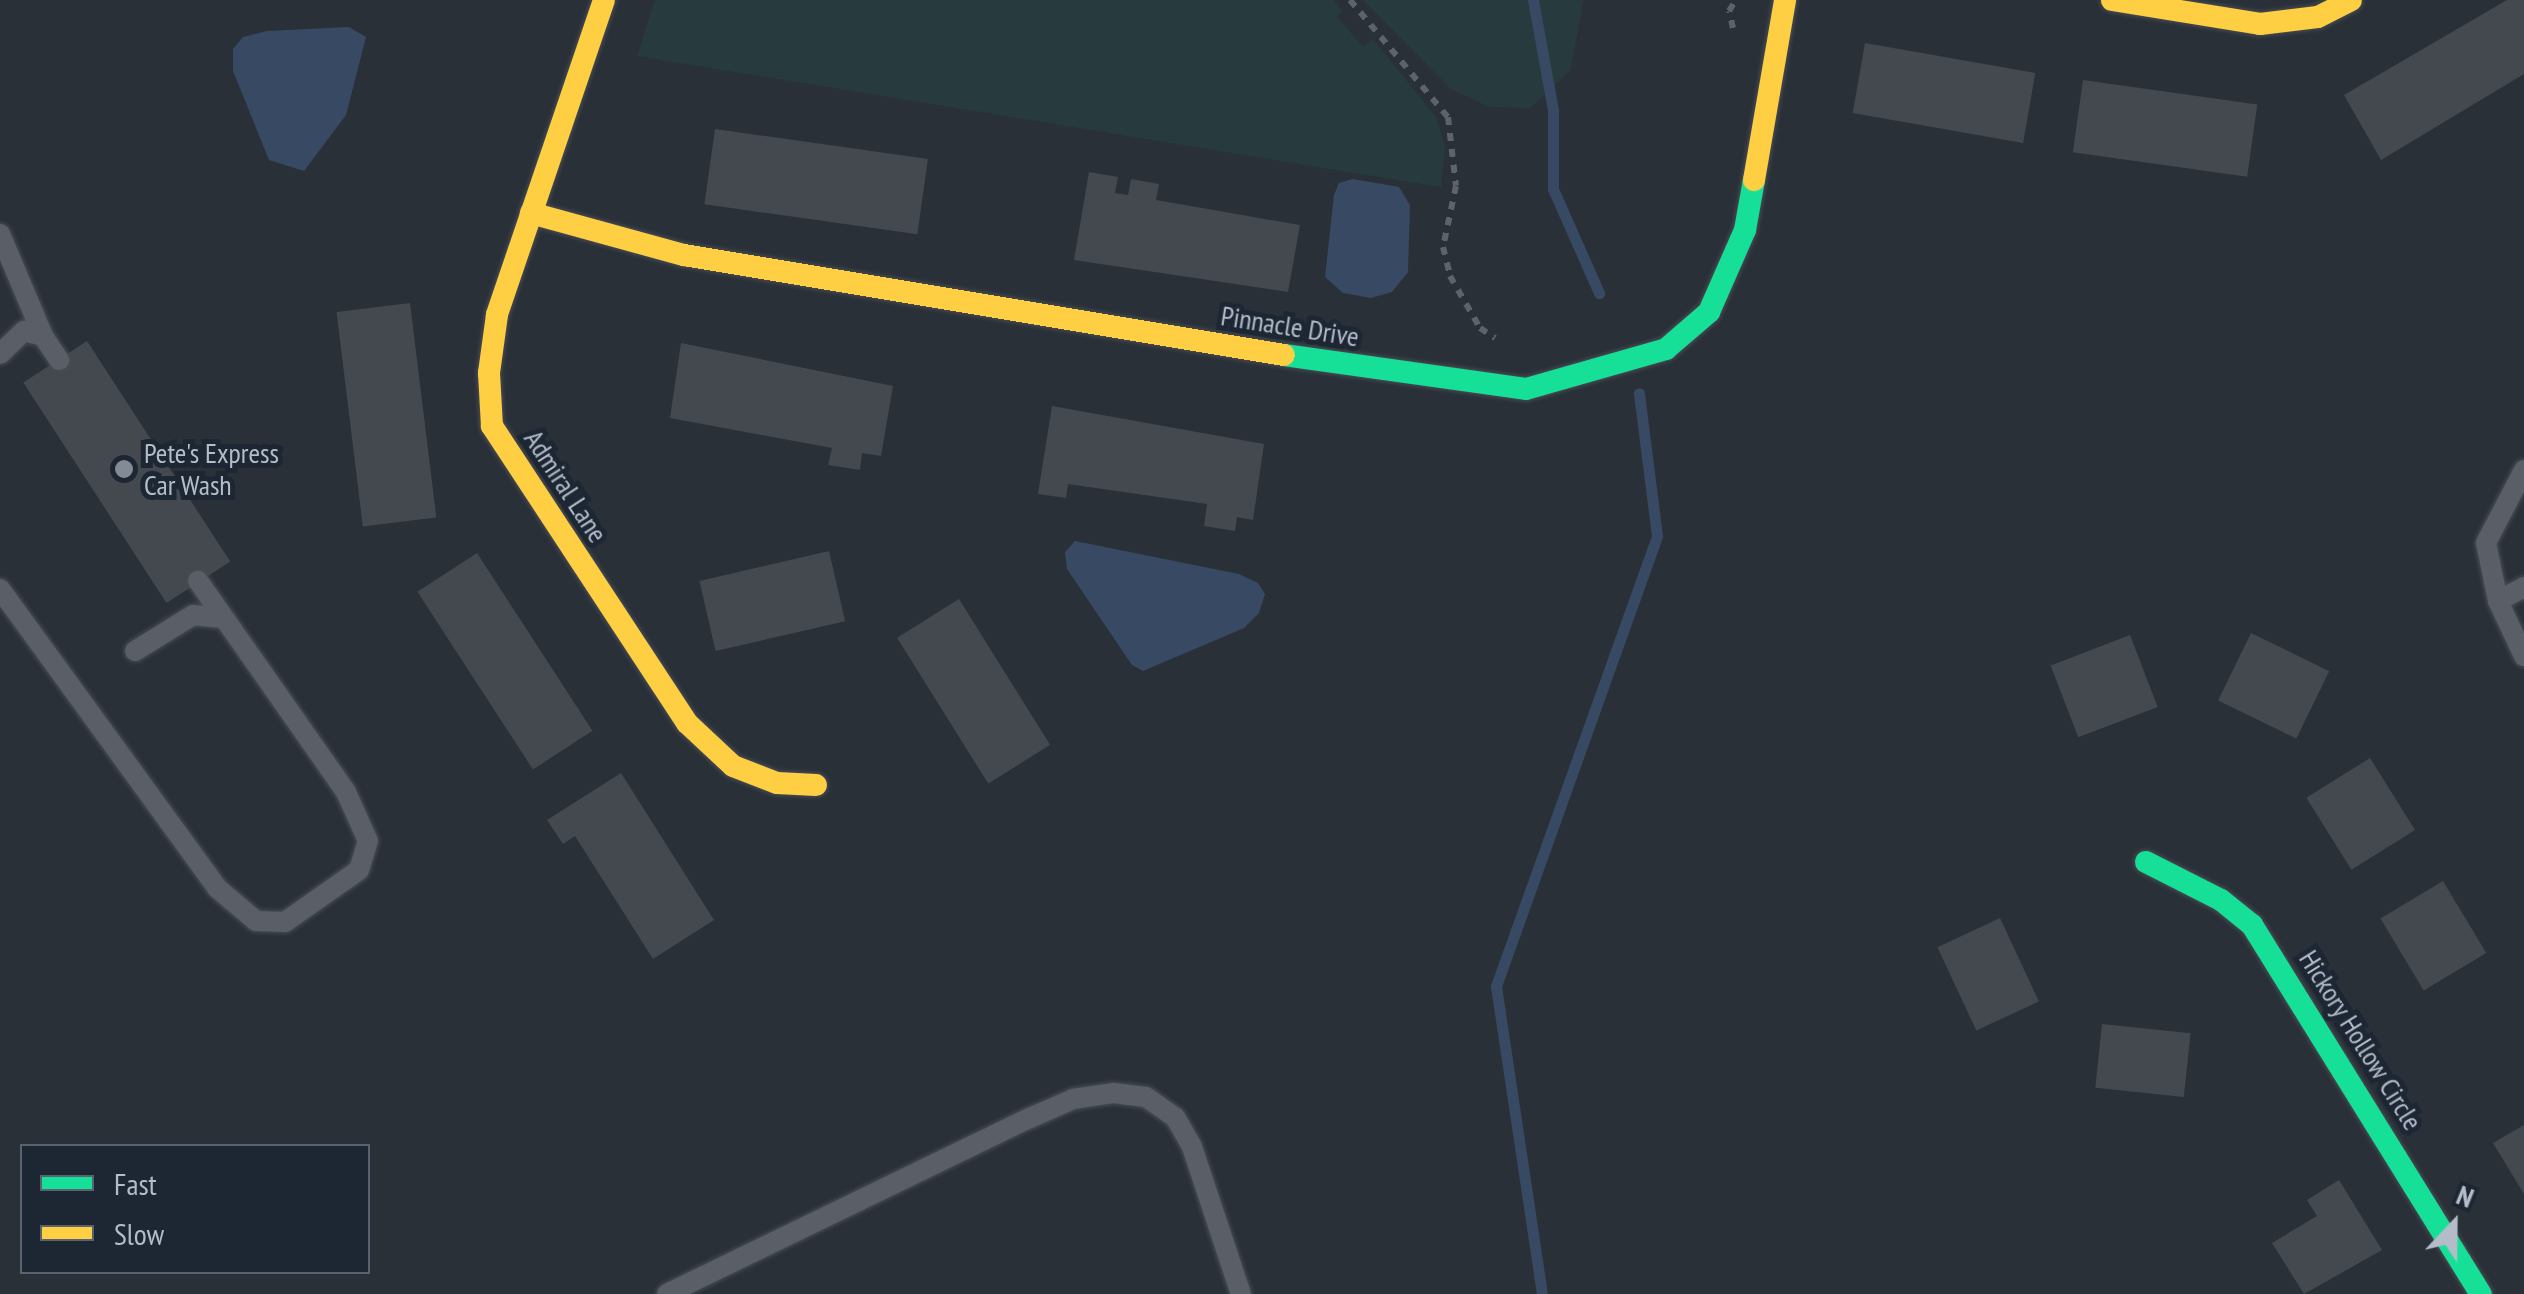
<!DOCTYPE html>
<style>
body{margin:0}
#map{position:relative;width:2524px;height:1294px;overflow:hidden;background:#2a3038;font-family:"PT Sans Narrow",sans-serif}
div>[style]{position:absolute}
.green>*{inset:0;background:#273a3e}
.water>*{inset:0;background:#384963}
.stream>*{height:11px;margin:-5.5px;padding:0 5.5px;transform-origin:5.5px;border-radius:5.5px;background:#384963}
.building>*{inset:0;background:#444950;transform-origin:0 0}
.path>*{height:6px;margin-top:-3px;transform-origin:0;background:repeating-linear-gradient(90deg,#5d636a 0 8px,transparent 0 16px)}
.roads{filter:drop-shadow(0 0 2px #484c53) drop-shadow(0 0 2px #484c53)}
.lane>*{height:20px;margin:-10px;padding:0 10px;transform-origin:10px;border-radius:10px;background:#5a5e66}
.fast>*{height:22px;margin:-11px;padding:0 11px;transform-origin:11px;border-radius:11px;background:#16e098}
.slow>*{height:22px;margin:-11px;padding:0 11px;transform-origin:11px;border-radius:11px;background:#ffcf43}
.dots>*{width:28px;height:28px;translate:-50% -50%;box-sizing:border-box;border:5px solid #1d2633;border-radius:50%}
span{translate:-50% -50%;white-space:nowrap;text-align:center;line-height:1.15;-webkit-text-stroke:10px #1d2633;paint-order:stroke}
.street-label{font-size:28px;color:#b4bcc9}
.poi-label{font-size:28px;color:#b4bcc9}
.left{translate:0 -50%;text-align:left}
.legend{position:absolute;left:20px;top:1144px;width:350px;height:130px;box-sizing:border-box;background:#1d2633;border:2px solid #59626f;margin:0;padding:12px 18px;list-style:none;font-size:30px;color:#b4bcc9}
.legend li{display:flex;align-items:center;gap:20px;height:50px}
.legend b{width:50px;border:2px solid #59626f}
.north{position:absolute;left:2404px;top:1174px;width:100px;height:100px;-webkit-text-stroke:8px #1d2633;paint-order:stroke;rotate:22deg;font-size:28px;font-weight:700;line-height:40px;text-align:center;color:#b4bcc9}
.north::after{content:'';display:block;margin:auto;width:35px;height:45px;background:#b4bcc9;clip-path:polygon(50% 0,100% 100%,50% 72%,0 100%)}
</style>
<div id="map">
<div class="green">
<div style="clip-path:polygon(655px 0,1334px 0,1342px 11px,1337px 17px,1363px 47px,1373px 39px,1436px 117px,1445px 147px,1441px 187px,637px 56px)"></div>
<div style="clip-path:polygon(1363px 0,1584px 0,1570px 71px,1530px 108px,1489px 107px,1451px 89px)"></div>
</div>
<div class="water">
<div style="clip-path:polygon(349px 27px,366px 37px,346px 115px,304px 171px,269px 160px,233px 71px,233px 49px,243px 37px,267px 31px)"></div>
<div style="clip-path:polygon(1353px 179px,1399px 187px,1410px 205px,1408px 272px,1392px 292px,1371px 298px,1343px 293px,1325px 277px,1334px 195px,1339px 183px)"></div>
<div style="clip-path:polygon(1075px 541px,1239px 574px,1258px 583px,1265px 594px,1259px 613px,1244px 628px,1143px 671px,1132px 665px,1067px 569px,1065px 552px)"></div>
</div>
<div class="stream">
<div style="left:1533px;top:0;width:112px;rotate:79.7deg"></div>
<div style="left:1553px;top:110px;width:79px;rotate:90deg"></div>
<div style="left:1553px;top:189px;width:114px;rotate:66.1deg"></div>
<div style="left:1542px;top:1294px;width:311px;rotate:-98.5deg"></div>
<div style="left:1496px;top:986px;width:478px;rotate:-70.3deg"></div>
<div style="left:1657px;top:536px;width:144px;rotate:-97.2deg"></div>
</div>
<div class="building">
<div style="clip-path:polygon(2507px 0,2524px 0,2524px 74px,2381px 160px,2344px 95px)"></div>
<div style="left:1865px;top:43px;width:173px;height:71px;rotate:10deg"></div>
<div style="left:2083px;top:80px;width:176px;height:73px;rotate:8deg"></div>
<div style="left:715px;top:129px;width:215px;height:76px;rotate:8deg"></div>
<div style="clip-path:polygon(1089px 172px,1118px 177px,1115px 193px,1128px 195px,1131px 179px,1159px 184px,1156px 200px,1300px 225px,1288px 292px,1074px 260px)"></div>
<div style="left:410px;top:303px;width:216px;height:74px;rotate:83deg"></div>
<div style="left:87px;top:341px;width:263px;height:76px;rotate:57deg"></div>
<div style="clip-path:polygon(681px 343px,893px 386px,881px 456px,862px 453px,860px 470px,828px 465px,832px 448px,670px 418px)"></div>
<div style="clip-path:polygon(1052px 406px,1264px 444px,1253px 520px,1237px 517px,1235px 531px,1204px 526px,1207px 504px,1068px 484px,1066px 498px,1038px 494px)"></div>
<div style="left:829px;top:551px;width:72px;height:133px;rotate:77deg"></div>
<div style="left:477px;top:553px;width:212px;height:71px;rotate:57deg"></div>
<div style="left:959px;top:599px;width:172px;height:73px;rotate:58deg"></div>
<div style="left:2251px;top:633px;width:87px;height:75px;rotate:26deg"></div>
<div style="left:2130px;top:635px;width:77px;height:85px;rotate:69deg"></div>
<div style="left:2370px;top:758px;width:85px;height:75px;rotate:58deg"></div>
<div style="clip-path:polygon(621px 773px,714px 920px,653px 959px,575px 836px,563px 844px,547px 820px)"></div>
<div style="left:2443px;top:881px;width:84px;height:73px;rotate:59deg"></div>
<div style="left:2000px;top:918px;width:92px;height:69px;rotate:65deg"></div>
<div style="left:2102px;top:1024px;width:89px;height:64px;rotate:6deg"></div>
<div style="clip-path:polygon(2524px 1125px,2524px 1194px,2493px 1143px)"></div>
<div style="clip-path:polygon(2339px 1180px,2382px 1250px,2304px 1294px,2272px 1243px,2317px 1216px,2307px 1200px)"></div>
</div>
<div class="path">
<div style="left:1350px;top:0;width:153px;rotate:50.1deg"></div>
<div style="left:1448px;top:117px;width:69px;rotate:83.4deg"></div>
<div style="left:1456px;top:186px;width:62px;rotate:102deg"></div>
<div style="left:1443px;top:247px;width:30px;rotate:76deg"></div>
<div style="left:1450px;top:276px;width:60px;rotate:60deg"></div>
<div style="left:1480px;top:328px;width:18px;rotate:34deg"></div>
<div style="left:1733px;top:28px;width:17px;rotate:-103deg"></div>
<div style="left:1729px;top:11px;width:13px;rotate:-58deg"></div>
</div>
<div class="roads">
<div class="lane">
<div style="left:0;top:234px;width:111px;rotate:67.1deg"></div>
<div style="left:0;top:354px;width:33px;rotate:-44deg"></div>
<div style="left:24px;top:331px;width:20px;rotate:15deg"></div>
<div style="left:43px;top:336px;width:29px;rotate:56deg"></div>
<div style="left:2524px;top:470px;width:82px;rotate:117.5deg"></div>
<div style="left:2486px;top:543px;width:59px;rotate:78.3deg"></div>
<div style="left:2498px;top:601px;width:61px;rotate:64.7deg"></div>
<div style="left:0;top:589px;width:369px;rotate:54deg"></div>
<div style="left:217px;top:888px;width:51px;rotate:40.2deg"></div>
<div style="left:256px;top:921px;width:29px;rotate:2deg"></div>
<div style="left:285px;top:922px;width:90px;rotate:-35.1deg"></div>
<div style="left:359px;top:870px;width:30px;rotate:-73deg"></div>
<div style="left:368px;top:841px;width:54px;rotate:-114.2deg"></div>
<div style="left:346px;top:792px;width:258px;rotate:-125deg"></div>
<div style="left:2498px;top:601px;width:30px;rotate:-28deg"></div>
<div style="left:135px;top:651px;width:68px;rotate:-31.8deg"></div>
<div style="left:193px;top:615px;width:31px;rotate:6deg"></div>
<div style="left:667px;top:1294px;width:403px;rotate:-25.9deg"></div>
<div style="left:1030px;top:1118px;width:47px;rotate:-23.8deg"></div>
<div style="left:1073px;top:1099px;width:40px;rotate:-8.5deg"></div>
<div style="left:1113px;top:1093px;width:33px;rotate:7deg"></div>
<div style="left:1146px;top:1097px;width:35px;rotate:35deg"></div>
<div style="left:1175px;top:1117px;width:34px;rotate:60deg"></div>
<div style="left:1192px;top:1147px;width:155px;rotate:71.6deg"></div>
</div>
<div class="fast">
<div style="left:1284px;top:355px;width:244px;rotate:8deg"></div>
<div style="left:1526px;top:389px;width:146px;rotate:-15.9deg"></div>
<div style="left:1666px;top:349px;width:57px;rotate:-40.7deg"></div>
<div style="left:1709px;top:312px;width:90px;rotate:-66.3deg"></div>
<div style="left:1745px;top:230px;width:51px;rotate:-79.8deg"></div>
<div style="left:2146px;top:862px;width:84px;rotate:26.9deg"></div>
<div style="left:2221px;top:900px;width:40px;rotate:39deg"></div>
<div style="left:2252px;top:925px;width:434px;rotate:58.2deg"></div>
</div>
<div class="slow">
<div style="left:604px;top:0;width:333px;rotate:108.8deg"></div>
<div style="left:497px;top:315px;width:59px;rotate:97.9deg"></div>
<div style="left:489px;top:373px;width:53px;rotate:86.8deg"></div>
<div style="left:492px;top:426px;width:355px;rotate:56.7deg"></div>
<div style="left:687px;top:723px;width:63px;rotate:43.1deg"></div>
<div style="left:733px;top:766px;width:47px;rotate:21.1deg"></div>
<div style="left:777px;top:783px;width:39px;rotate:3deg"></div>
<div style="left:2112px;top:0;width:150px;rotate:9.2deg"></div>
<div style="left:2260px;top:24px;width:58px;rotate:-6.9deg"></div>
<div style="left:2318px;top:17px;width:37px;rotate:-27deg"></div>
<div style="left:1754px;top:180px;width:183px;rotate:-80.2deg"></div>
<div style="left:531px;top:213px;width:159px;rotate:15.4deg"></div>
<div style="left:684px;top:255px;width:608px;rotate:9.46deg"></div>
</div>
</div>
<div class="dots">
<div style="left:124px;top:469px;background:#848b96"></div>
</div>
<div class="street-label">
<span style="left:1290px;top:326px;rotate:9deg">Pinnacle Drive</span>
<span style="left:566px;top:486px;rotate:57deg">Admiral Lane</span>
<span style="left:2361px;top:1040px;rotate:58deg">Hickory Hollow Circle</span>
</div>
<div class="poi-label">
<span class="left" style="left:144px;top:469px">Pete's Express<br>Car Wash</span>
</div>
<ul class="legend">
<li><b style="height:12px;background:#16e098"></b>Fast</li>
<li><b style="height:12px;background:#ffcf43"></b>Slow</li>
</ul>
<div class="north">N</div>
</div>
